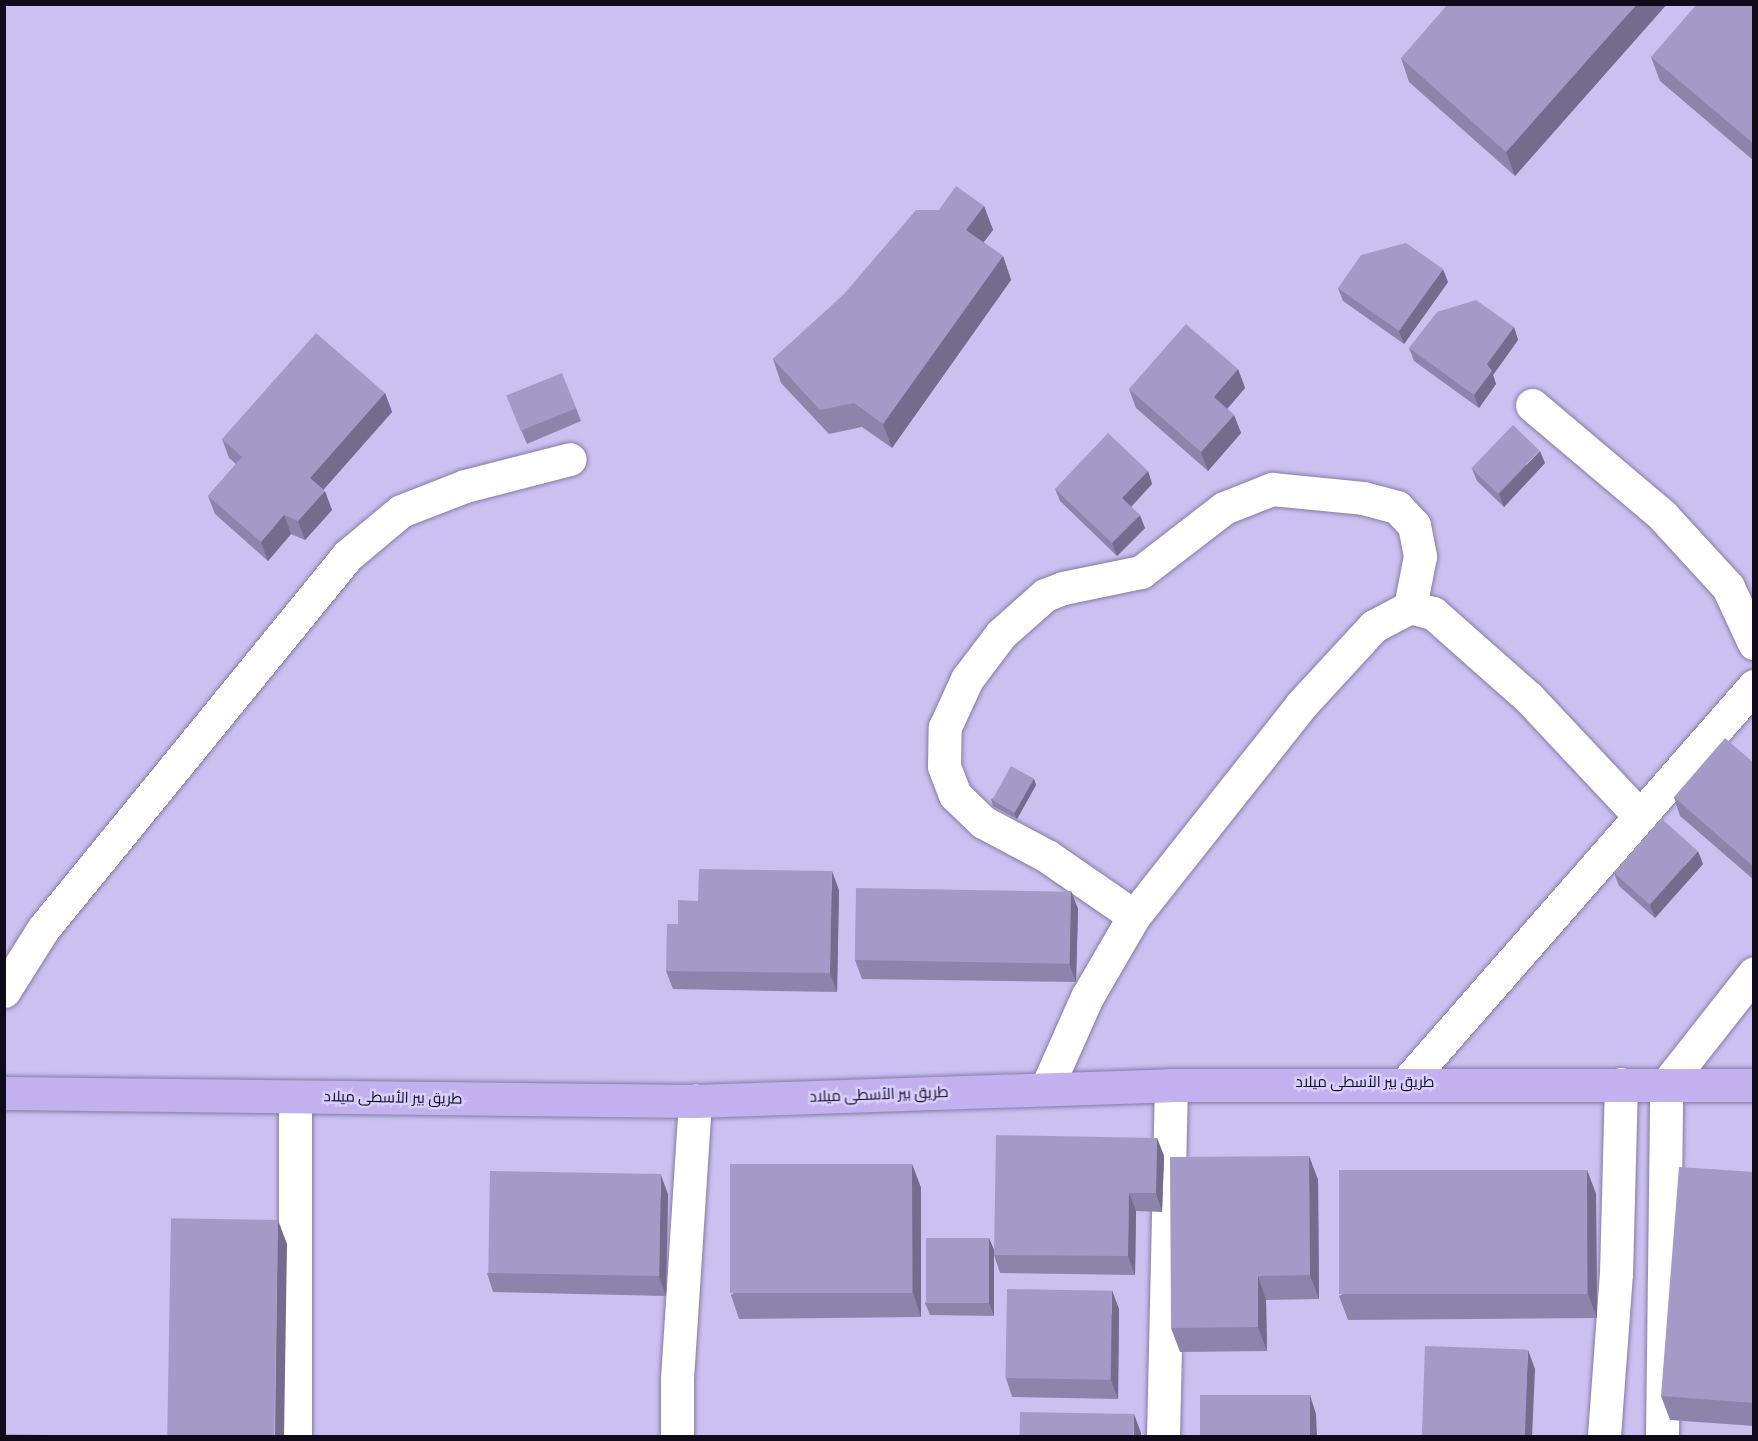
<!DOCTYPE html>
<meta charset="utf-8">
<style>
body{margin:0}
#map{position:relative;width:1758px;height:1441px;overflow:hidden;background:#cbc1f1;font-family:Signika,Cairo,sans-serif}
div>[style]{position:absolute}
.roads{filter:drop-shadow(0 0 2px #857ba7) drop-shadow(0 0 2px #857ba7)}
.minor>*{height:33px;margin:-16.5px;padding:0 16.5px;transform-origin:16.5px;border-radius:16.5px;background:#fff}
.major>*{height:33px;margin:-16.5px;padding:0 16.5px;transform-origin:16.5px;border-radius:16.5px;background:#c2b1ee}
.wall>*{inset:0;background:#8d84ac}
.shaded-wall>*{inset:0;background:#736c8c}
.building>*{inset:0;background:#a49ac8;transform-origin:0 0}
span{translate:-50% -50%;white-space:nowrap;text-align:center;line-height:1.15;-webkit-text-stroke:5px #d8cefe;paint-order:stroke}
.street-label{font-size:15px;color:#100b1b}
.frame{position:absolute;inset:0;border:6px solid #100b1b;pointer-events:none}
</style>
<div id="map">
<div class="roads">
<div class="minor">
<div style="left:1532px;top:405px;width:170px;rotate:40.2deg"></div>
<div style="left:1662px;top:515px;width:98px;rotate:47.5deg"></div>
<div style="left:1728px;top:587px;width:62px;rotate:65.1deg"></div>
<div style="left:1134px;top:916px;width:106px;rotate:-145.4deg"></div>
<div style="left:1047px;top:856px;width:72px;rotate:-152deg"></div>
<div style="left:983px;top:822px;width:39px;rotate:-136deg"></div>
<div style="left:955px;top:795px;width:31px;rotate:-111deg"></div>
<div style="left:944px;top:766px;width:39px;rotate:-89deg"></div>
<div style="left:945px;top:727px;width:53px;rotate:-65.4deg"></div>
<div style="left:967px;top:679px;width:56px;rotate:-52.9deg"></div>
<div style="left:1001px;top:634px;width:59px;rotate:-41.6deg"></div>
<div style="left:1045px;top:595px;width:19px;rotate:-21deg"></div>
<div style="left:1063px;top:588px;width:80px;rotate:-11.6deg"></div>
<div style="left:1141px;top:572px;width:105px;rotate:-37.6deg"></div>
<div style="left:1224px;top:508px;width:52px;rotate:-21.6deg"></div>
<div style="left:1272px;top:489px;width:91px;rotate:5.6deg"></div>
<div style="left:1363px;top:498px;width:35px;rotate:15deg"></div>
<div style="left:1397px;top:507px;width:25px;rotate:47deg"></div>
<div style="left:1414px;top:525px;width:32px;rotate:79deg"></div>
<div style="left:1420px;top:556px;width:52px;rotate:101.1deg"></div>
<div style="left:4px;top:991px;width:73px;rotate:-57.8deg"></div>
<div style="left:43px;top:929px;width:481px;rotate:-50.8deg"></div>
<div style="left:347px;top:556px;width:70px;rotate:-39.8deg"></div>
<div style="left:401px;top:511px;width:69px;rotate:-21.3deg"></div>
<div style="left:465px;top:486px;width:108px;rotate:-14.4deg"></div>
<div style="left:1406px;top:1083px;width:528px;rotate:-48.76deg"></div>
<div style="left:1046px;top:1089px;width:101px;rotate:-66deg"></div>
<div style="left:1087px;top:997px;width:94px;rotate:-59.9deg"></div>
<div style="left:1134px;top:916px;width:269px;rotate:-51.6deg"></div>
<div style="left:1301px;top:705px;width:108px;rotate:-47.3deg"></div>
<div style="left:1374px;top:626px;width:41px;rotate:-27.8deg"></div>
<div style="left:1410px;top:607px;width:24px;rotate:15deg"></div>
<div style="left:1433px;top:613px;width:128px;rotate:41.5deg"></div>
<div style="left:1529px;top:698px;width:162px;rotate:46.8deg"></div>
<div style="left:295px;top:1436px;width:339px;rotate:-90deg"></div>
<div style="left:677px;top:1436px;width:57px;rotate:-90deg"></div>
<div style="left:677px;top:1379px;width:279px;rotate:-86.3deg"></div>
<div style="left:1163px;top:1436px;width:351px;rotate:-88.7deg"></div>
<div style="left:1604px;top:1436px;width:162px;rotate:-85.8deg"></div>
<div style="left:1616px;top:1274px;width:190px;rotate:-88.5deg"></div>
<div style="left:1662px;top:1436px;width:351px;rotate:-89.3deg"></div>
<div style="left:1666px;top:1085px;width:142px;rotate:-51.8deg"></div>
</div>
<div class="major">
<div style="left:4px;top:1093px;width:691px;rotate:0.66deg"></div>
<div style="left:695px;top:1101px;width:476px;rotate:-1.9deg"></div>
<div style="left:1171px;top:1085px;width:583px"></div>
</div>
</div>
<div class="wall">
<div style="clip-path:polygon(1667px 4px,1515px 176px,1409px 82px,1401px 58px)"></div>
<div style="clip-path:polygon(1754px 4px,1754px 161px,1660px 81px,1651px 57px)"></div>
<div style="clip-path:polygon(984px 206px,993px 230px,983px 242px,1003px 256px,1011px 280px,892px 448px,862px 427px,829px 434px,781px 383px,773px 359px,939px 210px)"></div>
<div style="clip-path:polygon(1448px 282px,1404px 344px,1343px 301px,1338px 288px)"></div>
<div style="clip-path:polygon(1514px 327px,1518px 340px,1493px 375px,1496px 384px,1479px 408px,1414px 361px,1409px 348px)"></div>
<div style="clip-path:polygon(1238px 369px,1245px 388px,1227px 409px,1234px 415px,1241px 433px,1208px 471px,1136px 408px,1129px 389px)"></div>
<div style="clip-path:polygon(385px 393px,392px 412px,323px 490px,332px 510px,305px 540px,291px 534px,268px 561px,215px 514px,208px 496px,236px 464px,229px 458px,222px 439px)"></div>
<div style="clip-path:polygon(507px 396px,576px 408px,581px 421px,527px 444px)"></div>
<div style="clip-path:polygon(1545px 463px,1504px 507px,1477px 481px,1472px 469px)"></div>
<div style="clip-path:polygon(1148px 471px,1152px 484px,1131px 507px,1145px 528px,1117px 556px,1060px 501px,1055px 489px)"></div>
<div style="clip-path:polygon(1754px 763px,1754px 880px,1680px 816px,1674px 797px)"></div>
<div style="clip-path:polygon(1034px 779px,1036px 785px,1017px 819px,993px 806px,991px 799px)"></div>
<div style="clip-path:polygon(1703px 864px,1655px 918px,1619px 886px,1614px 873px)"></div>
<div style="clip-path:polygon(839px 890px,837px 992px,673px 989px,666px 971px,678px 924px)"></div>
<div style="clip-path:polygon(1071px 891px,1078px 909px,1076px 982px,862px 979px,855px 960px)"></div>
<div style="clip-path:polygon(1157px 1138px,1164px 1156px,1162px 1212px,1136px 1211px,1135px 1275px,1000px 1273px,994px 1255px,994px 1316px,930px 1315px,925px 1303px,989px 1238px,994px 1250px)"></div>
<div style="clip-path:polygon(1309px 1156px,1318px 1180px,1319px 1299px,1266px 1300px,1267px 1351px,1180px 1352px,1171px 1328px)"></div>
<div style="clip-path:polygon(912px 1164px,921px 1188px,921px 1317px,739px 1319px,731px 1295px)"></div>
<div style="clip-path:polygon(1587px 1170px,1596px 1194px,1597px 1318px,1348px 1320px,1339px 1296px)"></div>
<div style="clip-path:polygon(1754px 1172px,1754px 1426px,1670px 1420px,1661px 1396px)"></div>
<div style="clip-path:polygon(668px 1194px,666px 1296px,493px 1292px,487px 1273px)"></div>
<div style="clip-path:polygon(1119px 1309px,1118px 1399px,1012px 1397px,1006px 1378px)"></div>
</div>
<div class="shaded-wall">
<div style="clip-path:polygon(1637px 4px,1667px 4px,1515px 176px,1506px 152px)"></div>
<div style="clip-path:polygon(984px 206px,993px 230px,975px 254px,966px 230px)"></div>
<div style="clip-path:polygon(1003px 256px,1011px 280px,892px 448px,883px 424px)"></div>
<div style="clip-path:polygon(1443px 269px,1448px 282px,1404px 344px,1399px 331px)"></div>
<div style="clip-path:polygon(1514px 327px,1518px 340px,1493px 375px,1496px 384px,1479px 408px,1474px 395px,1487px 364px)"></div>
<div style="clip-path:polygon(1238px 369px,1245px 388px,1221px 416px,1214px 397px)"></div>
<div style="clip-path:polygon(385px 393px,392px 412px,317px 497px,310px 478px)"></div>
<div style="clip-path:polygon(1234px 415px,1241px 433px,1208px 471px,1201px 452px)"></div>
<div style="clip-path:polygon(1540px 451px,1545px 463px,1504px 507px,1499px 494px)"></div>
<div style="clip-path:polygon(1148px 471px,1152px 484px,1127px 511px,1122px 498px)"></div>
<div style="clip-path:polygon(325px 491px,332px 510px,305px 540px,298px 521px)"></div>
<div style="clip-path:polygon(284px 515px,291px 534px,268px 561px,261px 542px)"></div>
<div style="clip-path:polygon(1140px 515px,1145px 528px,1117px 556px,1112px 543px)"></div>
<div style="clip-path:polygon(1034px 779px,1036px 785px,1017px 819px,1014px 813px)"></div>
<div style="clip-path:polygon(1698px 851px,1703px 864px,1655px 918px,1650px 905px)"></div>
<div style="clip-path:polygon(832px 871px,839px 890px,837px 992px,830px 973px)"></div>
<div style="clip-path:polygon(1071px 891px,1078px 909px,1076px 982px,1069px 963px)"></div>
<div style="clip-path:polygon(1157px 1138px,1164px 1156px,1162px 1212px,1156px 1193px)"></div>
<div style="clip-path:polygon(1309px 1156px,1318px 1180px,1319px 1299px,1310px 1275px)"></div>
<div style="clip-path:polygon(912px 1164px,921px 1188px,921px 1317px,913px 1293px)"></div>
<div style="clip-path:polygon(1587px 1170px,1596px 1194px,1597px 1318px,1588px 1294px)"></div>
<div style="clip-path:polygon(661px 1175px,668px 1194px,666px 1296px,659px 1277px)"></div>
<div style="clip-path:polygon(1129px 1193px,1136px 1211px,1135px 1275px,1128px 1256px)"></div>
<div style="clip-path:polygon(278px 1220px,287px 1244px,284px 1437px,275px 1437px)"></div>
<div style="clip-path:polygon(989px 1238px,994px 1250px,994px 1316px,989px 1303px)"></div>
<div style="clip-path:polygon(1258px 1276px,1266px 1300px,1267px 1351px,1258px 1327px)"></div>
<div style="clip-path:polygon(1112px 1290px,1119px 1309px,1118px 1399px,1111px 1380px)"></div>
<div style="clip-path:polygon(1528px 1350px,1535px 1369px,1532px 1437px,1524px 1437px)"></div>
<div style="clip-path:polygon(1310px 1395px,1316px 1414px,1317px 1437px,1310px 1437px)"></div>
<div style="clip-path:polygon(1134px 1414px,1141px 1433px,1141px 1437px,1134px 1437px)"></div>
</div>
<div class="building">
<div style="clip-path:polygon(1448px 4px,1637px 4px,1506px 152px,1401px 58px)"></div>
<div style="clip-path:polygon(1697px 4px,1754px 4px,1754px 144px,1651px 57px)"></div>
<div style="clip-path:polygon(956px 186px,984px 206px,966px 230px,1003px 256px,883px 424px,854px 403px,820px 410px,773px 359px,844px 294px,916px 210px,939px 210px)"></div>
<div style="clip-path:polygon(1406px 243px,1443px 269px,1399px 331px,1338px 288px,1361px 255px)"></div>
<div style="clip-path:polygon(1476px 300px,1514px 327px,1487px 364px,1492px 371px,1474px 395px,1409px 348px,1437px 312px)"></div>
<div style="clip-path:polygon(1186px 324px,1238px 369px,1214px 397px,1234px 415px,1201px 452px,1129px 389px)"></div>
<div style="clip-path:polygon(316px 333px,385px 393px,310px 478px,325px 491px,298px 521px,284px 515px,261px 542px,208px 496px,242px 457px,222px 439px)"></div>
<div style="left:562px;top:373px;width:38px;height:60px;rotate:68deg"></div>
<div style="left:1513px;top:425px;width:37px;height:60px;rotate:44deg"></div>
<div style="clip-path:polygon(1108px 433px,1148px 471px,1122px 498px,1140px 515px,1112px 543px,1055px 489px)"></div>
<div style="clip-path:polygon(1725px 738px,1754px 763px,1754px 867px,1674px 797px)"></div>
<div style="left:1011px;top:766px;width:26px;height:39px;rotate:29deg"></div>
<div style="left:1662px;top:819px;width:48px;height:72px;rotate:42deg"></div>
<div style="clip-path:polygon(699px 869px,832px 871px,830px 973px,666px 971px,667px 924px,678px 924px,678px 900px,698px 901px)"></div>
<div style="left:856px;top:888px;width:215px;height:72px;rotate:1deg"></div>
<div style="clip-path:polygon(996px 1135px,1157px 1138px,1156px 1193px,1129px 1193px,1128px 1256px,994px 1255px)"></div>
<div style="clip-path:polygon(1309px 1156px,1310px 1275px,1258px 1276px,1258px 1327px,1171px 1328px,1170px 1157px)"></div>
<div style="left:912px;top:1164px;width:129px;height:182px;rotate:90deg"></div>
<div style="clip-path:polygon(1679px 1167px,1754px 1172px,1754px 1403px,1661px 1396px)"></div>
<div style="left:1587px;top:1170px;width:124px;height:248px;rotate:90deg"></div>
<div style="left:490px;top:1171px;width:171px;height:102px;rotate:1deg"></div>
<div style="left:278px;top:1220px;width:217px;height:107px;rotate:91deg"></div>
<div style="left:926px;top:1238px;width:63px;height:65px"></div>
<div style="left:1007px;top:1289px;width:105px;height:89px;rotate:1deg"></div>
<div style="left:1425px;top:1346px;width:103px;height:91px;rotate:2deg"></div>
<div style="left:1310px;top:1395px;width:42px;height:110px;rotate:90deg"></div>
<div style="left:1020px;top:1412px;width:114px;height:25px;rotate:1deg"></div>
<div style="clip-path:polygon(4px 1434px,96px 1436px,4px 1437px)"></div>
</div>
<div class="street-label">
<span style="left:1365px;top:1083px">طريق بير الأسطى ميلاد</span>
<span style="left:879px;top:1095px;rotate:-2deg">طريق بير الأسطى ميلاد</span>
<span style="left:393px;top:1098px;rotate:1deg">طريق بير الأسطى ميلاد</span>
</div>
<div class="frame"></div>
</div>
